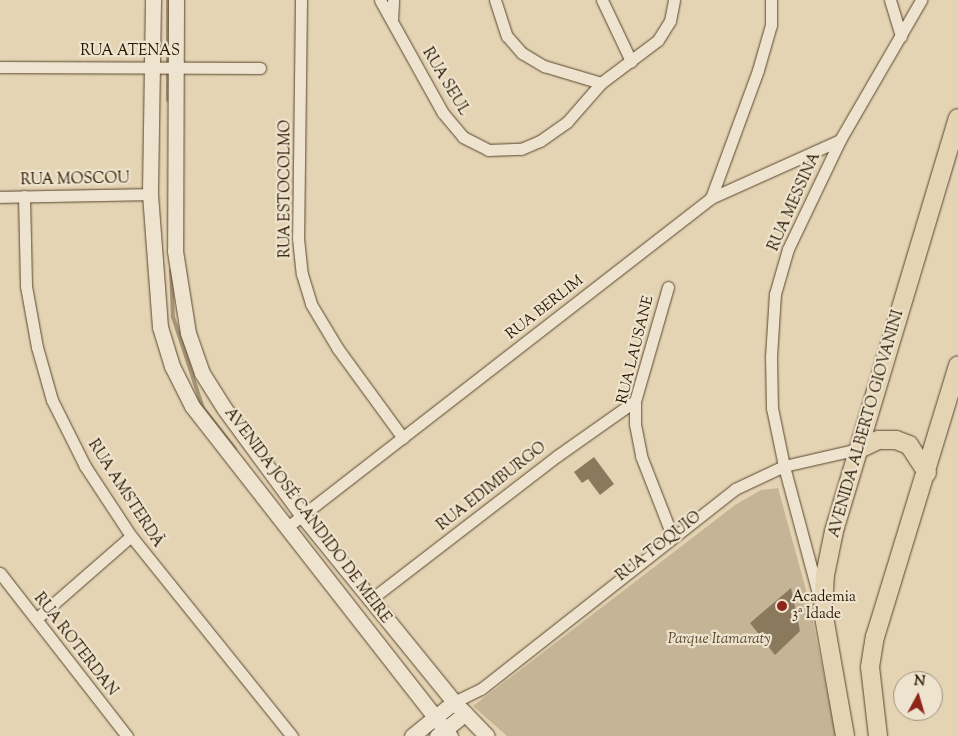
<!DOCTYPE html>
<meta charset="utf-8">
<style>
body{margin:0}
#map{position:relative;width:958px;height:736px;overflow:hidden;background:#e5d4b4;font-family:"Sorts Mill Goudy",serif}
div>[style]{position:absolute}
.green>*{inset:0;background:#c5b495}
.stream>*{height:4px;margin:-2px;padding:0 2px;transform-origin:2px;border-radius:2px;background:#a59477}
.building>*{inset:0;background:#8b795e}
.roads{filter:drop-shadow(0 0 1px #59462d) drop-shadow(0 0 1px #59462d)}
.street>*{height:11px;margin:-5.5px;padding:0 5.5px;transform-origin:5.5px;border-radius:5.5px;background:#eee3ce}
.secondary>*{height:15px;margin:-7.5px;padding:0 7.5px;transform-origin:7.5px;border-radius:7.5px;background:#eee3ce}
.primary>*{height:18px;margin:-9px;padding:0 9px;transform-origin:9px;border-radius:9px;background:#e5d4b4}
.dots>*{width:14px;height:14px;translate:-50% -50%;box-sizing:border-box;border:2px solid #eee3ce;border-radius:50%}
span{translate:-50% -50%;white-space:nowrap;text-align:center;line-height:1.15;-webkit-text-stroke:4.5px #eee3ce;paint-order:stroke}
.street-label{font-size:15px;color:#2a1700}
.poi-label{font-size:15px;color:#2a1700}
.left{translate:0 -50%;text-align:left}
.park-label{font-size:15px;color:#58462d;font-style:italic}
.north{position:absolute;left:893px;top:671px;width:50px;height:50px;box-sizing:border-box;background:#eee3ce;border:1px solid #a0917c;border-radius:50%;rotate:6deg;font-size:14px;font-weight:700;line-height:20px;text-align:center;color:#2a1700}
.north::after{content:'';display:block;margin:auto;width:18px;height:22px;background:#8f2418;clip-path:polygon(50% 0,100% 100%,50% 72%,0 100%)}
</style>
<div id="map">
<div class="green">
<div style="clip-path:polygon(778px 488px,808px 597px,836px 736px,507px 736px,473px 706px,735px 505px,761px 490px)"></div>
</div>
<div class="stream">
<div style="left:168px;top:0;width:100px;rotate:90deg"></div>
<div style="left:171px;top:270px;width:47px;rotate:87.6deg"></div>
<div style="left:173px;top:317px;width:96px;rotate:71.8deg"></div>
<div style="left:203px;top:408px;width:52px;rotate:52deg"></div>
</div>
<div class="building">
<div style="clip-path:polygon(594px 457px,614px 484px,600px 495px,588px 479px,582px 483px,574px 472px)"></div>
<div style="clip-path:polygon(791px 588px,800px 631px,775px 655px,750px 623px)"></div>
</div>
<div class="roads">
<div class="street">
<div style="left:301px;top:0;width:238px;rotate:90.7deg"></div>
<div style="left:298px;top:238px;width:36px;rotate:84deg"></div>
<div style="left:302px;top:274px;width:31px;rotate:73deg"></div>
<div style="left:311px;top:304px;width:52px;rotate:59deg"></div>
<div style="left:338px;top:349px;width:110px;rotate:53.9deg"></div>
<div style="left:380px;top:0;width:129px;rotate:60.9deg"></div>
<div style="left:443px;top:113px;width:31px;rotate:50deg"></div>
<div style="left:463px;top:137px;width:28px;rotate:27deg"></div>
<div style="left:488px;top:150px;width:33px;rotate:-2deg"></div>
<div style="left:521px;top:149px;width:21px;rotate:-23deg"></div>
<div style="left:540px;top:141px;width:33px;rotate:-35deg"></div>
<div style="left:567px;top:122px;width:52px;rotate:-48.9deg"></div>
<div style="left:495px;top:0;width:38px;rotate:72deg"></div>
<div style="left:507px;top:36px;width:23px;rotate:49deg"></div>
<div style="left:522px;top:53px;width:26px;rotate:31deg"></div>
<div style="left:544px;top:66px;width:59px;rotate:16.6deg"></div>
<div style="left:601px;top:83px;width:71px;rotate:-37deg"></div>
<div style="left:658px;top:40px;width:22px;rotate:-58deg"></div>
<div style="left:670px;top:21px;width:21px;rotate:-79deg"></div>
<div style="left:602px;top:0;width:68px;rotate:64.6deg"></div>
<div style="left:890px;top:0;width:38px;rotate:73deg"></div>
<div style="left:392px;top:21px;width:21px;rotate:-87deg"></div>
<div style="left:0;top:67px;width:260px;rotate:0.2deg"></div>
<div style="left:24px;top:196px;width:90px;rotate:88.7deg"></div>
<div style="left:26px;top:286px;width:62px;rotate:79.8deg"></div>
<div style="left:37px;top:347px;width:55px;rotate:74.2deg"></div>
<div style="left:52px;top:400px;width:74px;rotate:63.4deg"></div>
<div style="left:85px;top:466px;width:84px;rotate:56.7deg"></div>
<div style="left:131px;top:536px;width:257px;rotate:51.2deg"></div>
<div style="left:0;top:197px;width:150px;rotate:-1.1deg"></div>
<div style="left:711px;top:198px;width:136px;rotate:-69.8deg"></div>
<div style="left:758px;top:70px;width:47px;rotate:-73.9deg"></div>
<div style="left:771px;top:25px;width:25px;rotate:-90deg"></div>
<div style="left:668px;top:287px;width:119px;rotate:106.1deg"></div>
<div style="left:635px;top:401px;width:23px;rotate:90deg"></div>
<div style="left:635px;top:424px;width:33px;rotate:79deg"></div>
<div style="left:641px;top:456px;width:85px;rotate:68.6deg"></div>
<div style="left:286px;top:528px;width:538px;rotate:-37.83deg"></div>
<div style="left:711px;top:198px;width:141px;rotate:-24.2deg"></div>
<div style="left:0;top:573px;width:207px;rotate:52.1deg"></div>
<div style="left:819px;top:597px;width:136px;rotate:-105deg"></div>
<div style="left:784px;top:466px;width:59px;rotate:-101.7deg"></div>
<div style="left:772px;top:408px;width:51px;rotate:-91.1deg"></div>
<div style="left:771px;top:357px;width:63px;rotate:-86.4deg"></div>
<div style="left:775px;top:294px;width:47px;rotate:-73.9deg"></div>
<div style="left:788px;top:249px;width:121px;rotate:-64.5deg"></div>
<div style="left:840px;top:140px;width:162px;rotate:-59.9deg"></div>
<div style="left:370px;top:600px;width:236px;rotate:-37.6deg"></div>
<div style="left:557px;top:456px;width:95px;rotate:-35.2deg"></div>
<div style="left:36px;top:619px;width:126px;rotate:-41.1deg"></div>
<div style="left:454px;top:702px;width:30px;rotate:-26deg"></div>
<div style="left:481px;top:689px;width:323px;rotate:-38.2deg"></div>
<div style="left:735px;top:489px;width:54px;rotate:-25.1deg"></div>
<div style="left:784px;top:466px;width:77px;rotate:-12.8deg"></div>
</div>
<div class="secondary">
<div style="left:153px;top:0;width:194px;rotate:90.9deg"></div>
<div style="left:150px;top:194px;width:133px;rotate:85.7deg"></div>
<div style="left:160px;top:327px;width:41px;rotate:72.9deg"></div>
<div style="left:172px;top:366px;width:45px;rotate:63.4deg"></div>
<div style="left:192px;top:406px;width:419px;rotate:52deg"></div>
<div style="left:176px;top:0;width:251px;rotate:90.2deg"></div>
<div style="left:175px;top:251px;width:83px;rotate:81deg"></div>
<div style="left:188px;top:333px;width:42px;rotate:70.7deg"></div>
<div style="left:202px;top:373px;width:41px;rotate:57.8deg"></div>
<div style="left:224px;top:408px;width:134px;rotate:53.8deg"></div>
<div style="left:303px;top:516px;width:240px;rotate:50.9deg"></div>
<div style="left:454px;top:702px;width:47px;rotate:45.9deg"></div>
<div style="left:412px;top:736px;width:54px;rotate:-39deg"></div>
<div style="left:437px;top:736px;width:36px;rotate:-39deg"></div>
</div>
<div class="primary">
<div style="left:859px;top:449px;width:21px;rotate:-25deg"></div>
<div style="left:878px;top:440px;width:18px"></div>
<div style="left:896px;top:440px;width:14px;rotate:21deg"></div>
<div style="left:909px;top:445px;width:33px;rotate:57deg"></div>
<div style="left:845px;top:736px;width:127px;rotate:-100deg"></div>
<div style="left:823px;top:611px;width:36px;rotate:-87deg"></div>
<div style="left:825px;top:575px;width:45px;rotate:-78.4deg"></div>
<div style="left:834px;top:531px;width:431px;rotate:-73.3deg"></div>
<div style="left:878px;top:736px;width:69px;rotate:-96.6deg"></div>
<div style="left:870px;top:667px;width:30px;rotate:-81deg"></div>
<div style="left:875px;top:637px;width:284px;rotate:-73deg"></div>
</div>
</div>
<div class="dots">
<div style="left:782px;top:606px;background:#8f2418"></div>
</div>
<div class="street-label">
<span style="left:130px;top:52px">RUA ATENAS</span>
<span style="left:445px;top:82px;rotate:59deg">RUA SEUL</span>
<span style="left:75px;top:180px;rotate:-1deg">RUA MOSCOU</span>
<span style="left:286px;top:189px;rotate:-90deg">RUA ESTOCOLMO</span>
<span style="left:795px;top:202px;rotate:-66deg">RUA MESSINA</span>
<span style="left:545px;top:308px;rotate:-38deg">RUA BERLIM</span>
<span style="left:636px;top:350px;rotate:-76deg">RUA LAUSANE</span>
<span style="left:867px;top:424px;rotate:-74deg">AVENIDA ALBERTO GIOVANINI</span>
<span style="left:492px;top:487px;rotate:-38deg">RUA EDIMBURGO</span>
<span style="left:125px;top:494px;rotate:57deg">RUA AMSTERDÃ</span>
<span style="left:307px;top:516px;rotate:53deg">AVENIDA JOSÉ CANDIDO DE MEIRE</span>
<span style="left:659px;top:547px;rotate:-38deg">RUA TOQUIO</span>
<span style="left:75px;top:645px;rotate:52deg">RUA ROTERDAN</span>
</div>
<div class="poi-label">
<span class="left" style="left:792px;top:606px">Academia<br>3ª Idade</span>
</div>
<div class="park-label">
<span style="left:719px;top:640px">Parque Itamaraty</span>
</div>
<div class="north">N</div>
</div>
